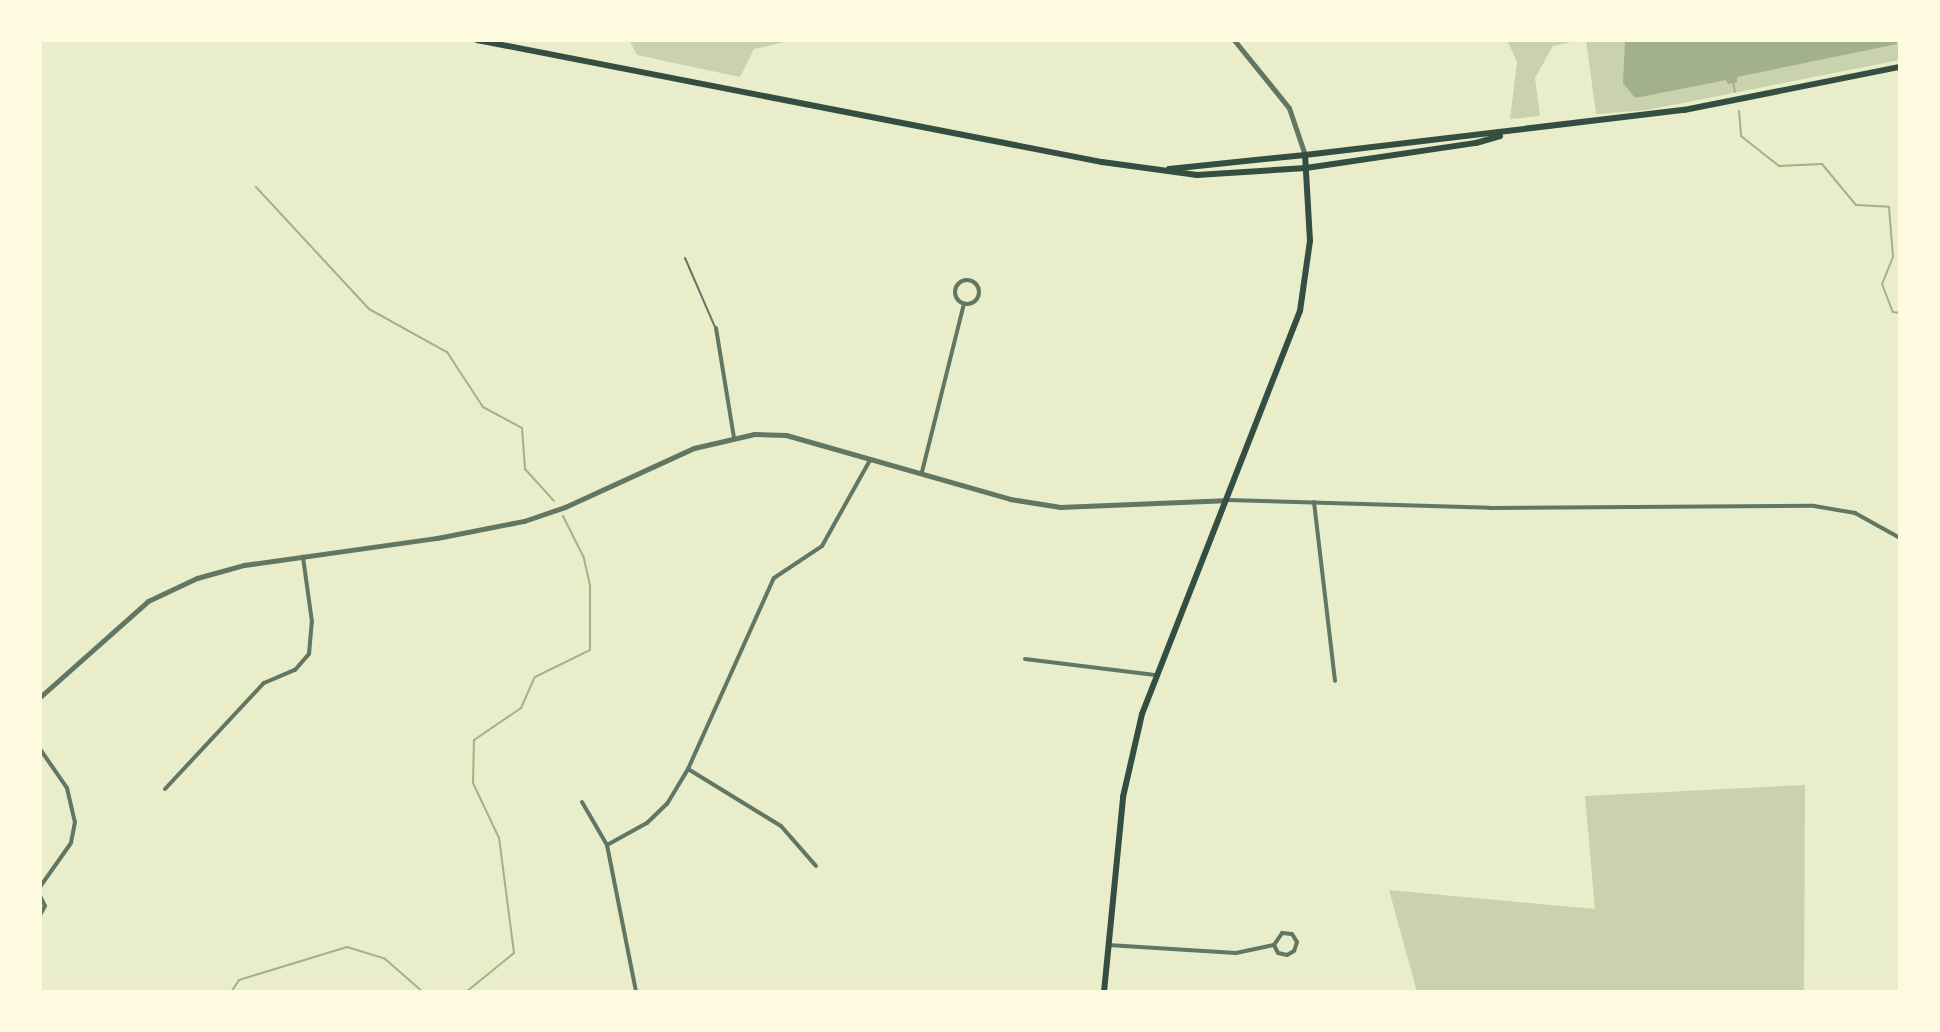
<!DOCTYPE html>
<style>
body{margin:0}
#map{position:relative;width:1940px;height:1032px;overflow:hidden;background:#e9edc9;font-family:Inter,sans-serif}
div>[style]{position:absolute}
.green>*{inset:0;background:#cad2ad}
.water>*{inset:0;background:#a3b18a}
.stream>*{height:2px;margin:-1px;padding:0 1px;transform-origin:1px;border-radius:1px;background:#a3b18a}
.service>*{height:2px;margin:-1px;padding:0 1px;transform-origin:1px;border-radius:1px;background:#617663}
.minor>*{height:4px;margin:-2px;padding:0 2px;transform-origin:2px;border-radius:2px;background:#617663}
.minor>.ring{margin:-2px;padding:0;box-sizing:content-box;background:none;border:4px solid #617663;border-radius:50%}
.tertiary>*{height:5px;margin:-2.5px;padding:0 2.5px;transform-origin:2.5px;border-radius:2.5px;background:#617663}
.primary>*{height:6px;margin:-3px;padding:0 3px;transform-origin:3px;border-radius:3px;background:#344e41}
.trunk>*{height:6px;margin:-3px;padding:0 3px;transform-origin:3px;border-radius:3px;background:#344e41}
span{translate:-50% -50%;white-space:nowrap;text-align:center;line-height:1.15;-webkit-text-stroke:7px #fefae0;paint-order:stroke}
.frame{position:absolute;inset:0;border:42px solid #fefae0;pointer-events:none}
</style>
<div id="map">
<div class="green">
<div style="clip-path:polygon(629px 40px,793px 40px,754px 49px,740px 77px,637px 55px)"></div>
<div style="clip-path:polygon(1507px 40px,1581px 40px,1553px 46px,1535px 78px,1540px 116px,1510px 119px,1517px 62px)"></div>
<div style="clip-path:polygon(1586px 40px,1900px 40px,1900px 60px,1647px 110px,1596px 114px)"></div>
<div style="clip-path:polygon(1805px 785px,1804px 992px,1417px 992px,1389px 890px,1595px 909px,1585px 796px)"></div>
</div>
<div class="water">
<div style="clip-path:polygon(1625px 40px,1896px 40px,1897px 44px,1737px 77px,1737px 82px,1728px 84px,1726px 80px,1635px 98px,1623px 83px)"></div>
</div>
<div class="stream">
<div style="left:1733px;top:81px;width:11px;rotate:80deg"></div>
<div style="left:1739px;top:111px;width:25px;rotate:85deg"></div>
<div style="left:1741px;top:136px;width:48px;rotate:38.3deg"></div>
<div style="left:1779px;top:166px;width:43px;rotate:-2.7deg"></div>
<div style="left:1822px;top:164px;width:53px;rotate:50.3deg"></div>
<div style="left:1856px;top:205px;width:33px;rotate:3deg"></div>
<div style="left:1889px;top:207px;width:50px;rotate:85.4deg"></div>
<div style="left:1893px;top:257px;width:29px;rotate:112deg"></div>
<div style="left:1882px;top:284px;width:30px;rotate:69deg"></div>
<div style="left:1893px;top:312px;width:7px;rotate:8deg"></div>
<div style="left:256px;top:187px;width:166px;rotate:47.2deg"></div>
<div style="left:369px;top:309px;width:89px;rotate:28.9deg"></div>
<div style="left:447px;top:352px;width:66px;rotate:56.8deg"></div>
<div style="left:483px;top:407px;width:44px;rotate:28.3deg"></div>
<div style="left:522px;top:428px;width:41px;rotate:85.8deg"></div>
<div style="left:525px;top:469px;width:43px;rotate:47.8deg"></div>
<div style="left:231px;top:992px;width:14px;rotate:-56deg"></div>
<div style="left:239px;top:980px;width:113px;rotate:-17deg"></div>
<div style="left:347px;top:947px;width:39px;rotate:17deg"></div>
<div style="left:384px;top:958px;width:52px;rotate:41.1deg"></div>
<div style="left:466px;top:992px;width:62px;rotate:-39.1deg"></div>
<div style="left:514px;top:953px;width:116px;rotate:-97.4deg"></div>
<div style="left:499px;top:838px;width:61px;rotate:-115.3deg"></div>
<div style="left:473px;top:783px;width:43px;rotate:-88.7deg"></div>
<div style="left:474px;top:740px;width:57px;rotate:-34.2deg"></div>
<div style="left:521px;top:708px;width:34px;rotate:-66deg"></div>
<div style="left:535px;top:677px;width:61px;rotate:-26.1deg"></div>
<div style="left:590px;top:650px;width:65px;rotate:-90deg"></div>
<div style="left:590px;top:585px;width:28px;rotate:-103deg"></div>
<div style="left:584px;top:558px;width:47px;rotate:-116.6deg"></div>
</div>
<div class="service">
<div style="left:685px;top:258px;width:75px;rotate:66.5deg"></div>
</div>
<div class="minor">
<div class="ring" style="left:955px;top:280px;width:20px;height:20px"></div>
<div style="left:716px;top:328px;width:111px;rotate:80.7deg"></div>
<div style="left:922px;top:472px;width:173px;rotate:-76deg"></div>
<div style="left:1227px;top:500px;width:263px;rotate:1.7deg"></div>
<div style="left:1490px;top:508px;width:324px;rotate:-0.4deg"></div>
<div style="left:1814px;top:506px;width:42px;rotate:9.7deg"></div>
<div style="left:1855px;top:513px;width:51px;rotate:29.1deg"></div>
<div style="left:1314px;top:502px;width:180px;rotate:83.3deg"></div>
<div style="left:1025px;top:659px;width:131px;rotate:7deg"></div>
<div style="left:40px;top:749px;width:47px;rotate:55.3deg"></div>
<div style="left:67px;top:788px;width:35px;rotate:77deg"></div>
<div style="left:75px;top:822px;width:21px;rotate:101deg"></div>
<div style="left:71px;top:843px;width:54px;rotate:125.2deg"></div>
<div style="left:688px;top:769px;width:109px;rotate:31.5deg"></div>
<div style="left:781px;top:826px;width:53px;rotate:48.8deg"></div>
<div style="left:165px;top:789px;width:145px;rotate:-47deg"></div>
<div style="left:264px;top:683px;width:34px;rotate:-23deg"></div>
<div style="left:295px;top:670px;width:21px;rotate:-49deg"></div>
<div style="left:309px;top:654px;width:32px;rotate:-85deg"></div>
<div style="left:312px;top:622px;width:66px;rotate:-97.9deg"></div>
<div style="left:582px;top:802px;width:50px;rotate:59.8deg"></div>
<div style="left:607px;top:845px;width:150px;rotate:78.8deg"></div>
<div style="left:607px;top:845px;width:46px;rotate:-28.8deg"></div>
<div style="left:647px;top:823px;width:28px;rotate:-44deg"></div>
<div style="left:667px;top:804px;width:41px;rotate:-59deg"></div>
<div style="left:688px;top:769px;width:209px;rotate:-65.8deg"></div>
<div style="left:774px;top:578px;width:58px;rotate:-33.7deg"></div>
<div style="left:822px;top:546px;width:98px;rotate:-60.8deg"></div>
<div style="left:40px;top:896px;width:11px;rotate:63deg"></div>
<div style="left:45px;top:906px;width:10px;rotate:119deg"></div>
<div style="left:1108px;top:945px;width:128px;rotate:3.6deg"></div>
<div style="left:1236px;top:953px;width:39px;rotate:-12deg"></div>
<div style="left:1274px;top:945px;width:14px;rotate:-56deg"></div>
<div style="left:1282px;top:933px;width:10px;rotate:6deg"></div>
<div style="left:1292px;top:934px;width:9px;rotate:58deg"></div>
<div style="left:1297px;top:942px;width:9px;rotate:108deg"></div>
<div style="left:1294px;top:951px;width:8px;rotate:150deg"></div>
<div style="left:1287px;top:955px;width:9px;rotate:-167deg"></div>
<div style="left:1278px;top:953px;width:9px;rotate:-117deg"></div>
</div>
<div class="tertiary">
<div style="left:1234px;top:40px;width:87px;rotate:51deg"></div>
<div style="left:1289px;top:108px;width:50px;rotate:71.2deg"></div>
<div style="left:40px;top:697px;width:144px;rotate:-41.6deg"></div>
<div style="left:148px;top:601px;width:54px;rotate:-25.1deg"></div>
<div style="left:197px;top:578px;width:49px;rotate:-15.5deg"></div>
<div style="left:244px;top:565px;width:195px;rotate:-8deg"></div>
<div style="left:437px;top:538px;width:89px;rotate:-11.1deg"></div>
<div style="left:524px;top:521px;width:43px;rotate:-18.9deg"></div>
<div style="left:565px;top:507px;width:142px;rotate:-24.6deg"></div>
<div style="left:694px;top:448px;width:62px;rotate:-13.1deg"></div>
<div style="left:754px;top:434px;width:32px;rotate:2deg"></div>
<div style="left:786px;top:435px;width:233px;rotate:15.9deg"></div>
<div style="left:1010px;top:499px;width:51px;rotate:9.1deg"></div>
<div style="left:1060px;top:507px;width:164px;rotate:-2.4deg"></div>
</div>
<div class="primary">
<div style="left:477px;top:40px;width:637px;rotate:11.05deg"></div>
<div style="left:1102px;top:162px;width:96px;rotate:7.8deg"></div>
<div style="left:1197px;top:175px;width:109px;rotate:-3.7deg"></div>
<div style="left:1169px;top:169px;width:137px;rotate:-5.9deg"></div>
</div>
<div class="trunk">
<div style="left:1306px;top:168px;width:172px;rotate:-8.4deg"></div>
<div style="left:1476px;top:143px;width:25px;rotate:-16deg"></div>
<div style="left:1104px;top:992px;width:196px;rotate:-84.4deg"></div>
<div style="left:1123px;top:797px;width:85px;rotate:-77.1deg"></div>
<div style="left:1142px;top:714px;width:433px;rotate:-68.6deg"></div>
<div style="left:1300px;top:311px;width:71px;rotate:-81.9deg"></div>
<div style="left:1310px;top:241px;width:86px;rotate:-93.3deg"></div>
<div style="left:1305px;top:155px;width:382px;rotate:-6.8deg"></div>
<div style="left:1684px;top:110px;width:220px;rotate:-11.3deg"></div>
</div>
<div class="frame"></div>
</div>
